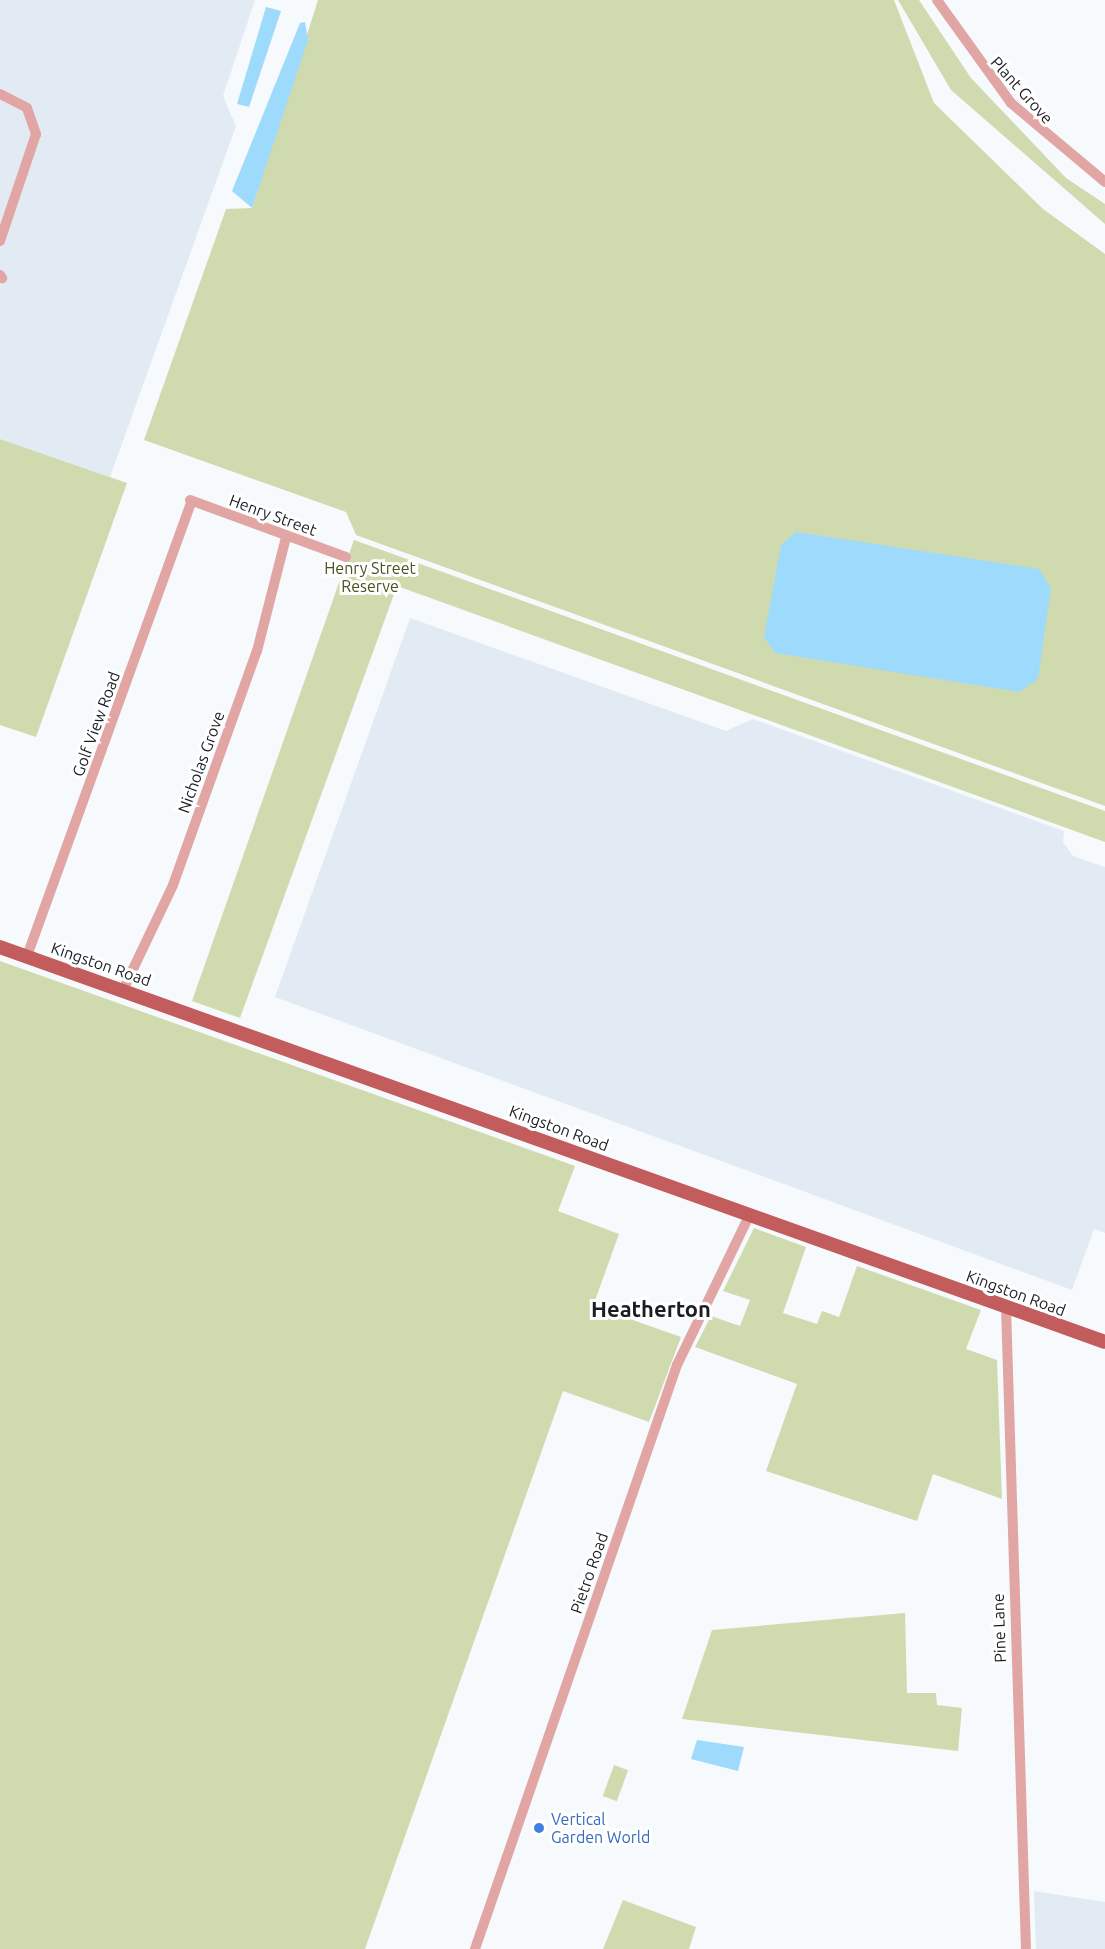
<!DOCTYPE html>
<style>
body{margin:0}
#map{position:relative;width:1105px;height:1949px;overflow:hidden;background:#f6fafd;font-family:Ubuntu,sans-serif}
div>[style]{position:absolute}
.built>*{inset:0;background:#e2ebf3}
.green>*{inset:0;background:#cfdbaf;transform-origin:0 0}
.water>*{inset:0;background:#9edafc}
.minor>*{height:10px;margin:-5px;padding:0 5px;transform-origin:5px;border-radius:5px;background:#e1a6a4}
.major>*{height:14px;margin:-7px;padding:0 7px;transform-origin:7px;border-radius:7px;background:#c35c5d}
.dots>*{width:16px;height:16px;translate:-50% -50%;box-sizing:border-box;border:3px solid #fff;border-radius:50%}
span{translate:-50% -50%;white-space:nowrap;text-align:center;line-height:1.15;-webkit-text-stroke:6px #fff;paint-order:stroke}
.street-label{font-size:16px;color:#1a1e21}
.park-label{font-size:16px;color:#48531f}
.shop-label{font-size:16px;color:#366cbe}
.left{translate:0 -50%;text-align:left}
.district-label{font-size:22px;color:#1a1e21;font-weight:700}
</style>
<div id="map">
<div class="built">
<div style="clip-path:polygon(0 0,255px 0,223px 96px,236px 126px,110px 477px,0 439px)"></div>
<div style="clip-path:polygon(410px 618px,726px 731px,753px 719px,1064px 831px,1063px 842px,1073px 856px,1105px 867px,1105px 1233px,1094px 1229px,1072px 1290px,275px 997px)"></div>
<div style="clip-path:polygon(1034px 1891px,1105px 1902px,1105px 1949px,1036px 1949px)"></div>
</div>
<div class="green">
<div style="clip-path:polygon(318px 0,894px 0,934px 103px,1043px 209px,1105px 254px,1105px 806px,356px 535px,346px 512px,144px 440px,226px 209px,252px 208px)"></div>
<div style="clip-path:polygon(898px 0,919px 0,971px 78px,1066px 178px,1105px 204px,1105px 224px,951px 90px)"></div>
<div style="clip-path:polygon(0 439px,127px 483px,36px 737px,0 725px)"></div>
<div style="clip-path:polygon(354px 540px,1105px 811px,1105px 842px,397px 586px,240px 1018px,192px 1001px)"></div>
<div style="clip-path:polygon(0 961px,575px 1166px,558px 1211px,619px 1234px,593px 1306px,681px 1337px,649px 1422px,563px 1391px,365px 1949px,0 1949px)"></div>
<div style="clip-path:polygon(754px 1228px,806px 1247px,783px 1313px,817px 1324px,822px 1311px,839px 1317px,857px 1266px,981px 1310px,966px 1349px,997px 1360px,1002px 1499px,933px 1474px,917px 1521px,766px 1471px,797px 1384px,695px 1347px,711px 1316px,740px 1326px,750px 1300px,723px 1291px)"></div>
<div style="clip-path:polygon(905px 1613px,907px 1693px,936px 1693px,937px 1705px,962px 1708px,958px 1751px,682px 1719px,712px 1630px)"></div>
<div style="left:614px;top:1765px;width:15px;height:33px;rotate:20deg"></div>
<div style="clip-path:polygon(623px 1900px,696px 1927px,689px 1949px,603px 1949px)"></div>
</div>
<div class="water">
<div style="clip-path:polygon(266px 7px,281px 11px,249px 107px,237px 104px)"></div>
<div style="clip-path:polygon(305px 22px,308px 40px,252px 208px,232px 191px,300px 23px)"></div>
<div style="clip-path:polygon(796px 532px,1039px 569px,1051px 588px,1038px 679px,1019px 692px,775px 653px,764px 637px,781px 545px)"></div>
<div style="clip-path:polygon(697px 1740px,744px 1747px,738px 1771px,691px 1759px)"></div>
</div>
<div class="minor">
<div style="left:937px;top:0;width:127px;rotate:54.3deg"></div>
<div style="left:1011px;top:103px;width:123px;rotate:40deg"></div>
<div style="left:0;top:94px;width:30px;rotate:27deg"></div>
<div style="left:27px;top:108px;width:28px;rotate:71deg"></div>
<div style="left:36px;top:134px;width:113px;rotate:108.6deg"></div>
<div style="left:0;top:275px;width:4px;rotate:56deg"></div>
<div style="left:190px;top:500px;width:166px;rotate:20.1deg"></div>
<div style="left:27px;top:956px;width:484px;rotate:-70.1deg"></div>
<div style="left:123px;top:990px;width:116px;rotate:-64.5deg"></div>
<div style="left:173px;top:885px;width:249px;rotate:-70.3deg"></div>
<div style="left:257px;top:651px;width:118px;rotate:-75.7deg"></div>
<div style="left:1006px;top:1307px;width:642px;rotate:88.22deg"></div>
<div style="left:475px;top:1949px;width:618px;rotate:-70.92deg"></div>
<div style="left:677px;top:1365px;width:168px;rotate:-64.2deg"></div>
</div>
<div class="major">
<div style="left:0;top:947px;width:1173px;rotate:19.67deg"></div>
</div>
<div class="dots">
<div style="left:539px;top:1828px;background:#3f7fe0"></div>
</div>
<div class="street-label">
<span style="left:1022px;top:90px;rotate:48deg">Plant Grove</span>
<span style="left:273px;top:515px;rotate:20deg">Henry Street</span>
<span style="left:96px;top:724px;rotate:-70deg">Golf View Road</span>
<span style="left:201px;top:762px;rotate:-70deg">Nicholas Grove</span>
<span style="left:101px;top:964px;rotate:19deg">Kingston Road</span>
<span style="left:559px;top:1128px;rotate:20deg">Kingston Road</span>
<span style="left:1016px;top:1293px;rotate:20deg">Kingston Road</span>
<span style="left:589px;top:1573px;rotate:-71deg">Pietro Road</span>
<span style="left:999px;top:1628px;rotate:-92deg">Pine Lane</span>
</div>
<div class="park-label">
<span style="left:370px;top:577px">Henry Street<br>Reserve</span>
</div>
<div class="shop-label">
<span class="left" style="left:551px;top:1828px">Vertical<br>Garden World</span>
</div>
<div class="district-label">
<span style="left:651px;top:1309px">Heatherton</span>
</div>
</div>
